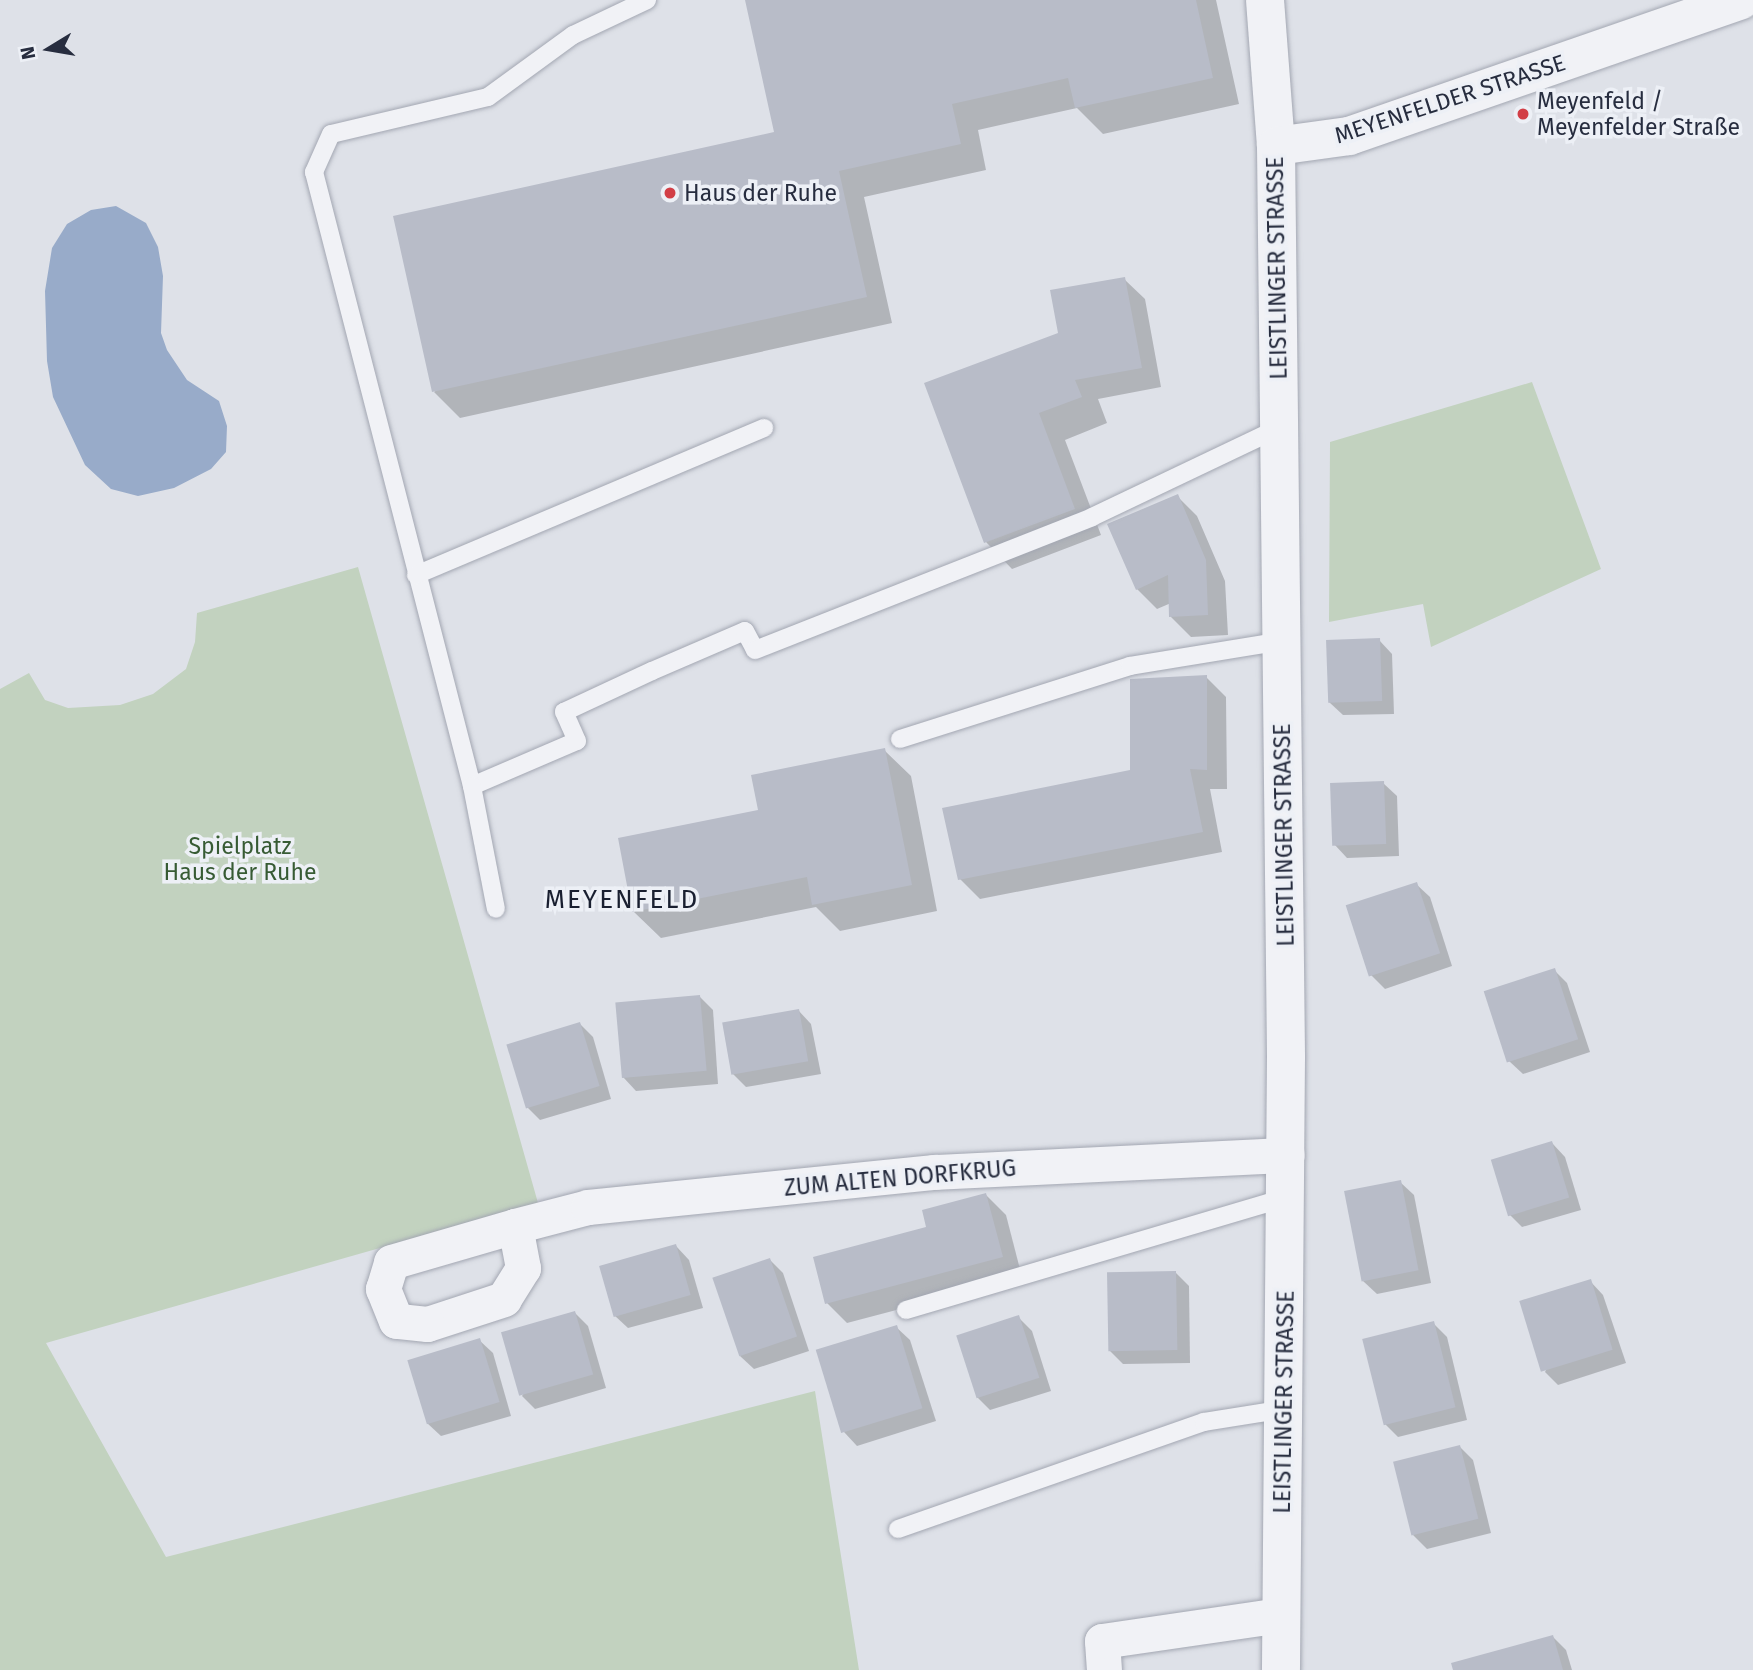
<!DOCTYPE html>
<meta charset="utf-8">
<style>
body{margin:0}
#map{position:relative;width:1753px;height:1670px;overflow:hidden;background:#dee1e8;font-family:"Fira Sans",sans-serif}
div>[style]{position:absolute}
.green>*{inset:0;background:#c2d2bf}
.water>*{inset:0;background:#98abc9}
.shadow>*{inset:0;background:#0003}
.building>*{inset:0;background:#b8bcc8;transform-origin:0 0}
.roads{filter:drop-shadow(0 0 2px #a3a7b2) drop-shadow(0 0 2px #a3a7b2)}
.service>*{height:18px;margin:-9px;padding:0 9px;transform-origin:9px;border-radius:9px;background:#f1f2f6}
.minor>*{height:35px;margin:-17.5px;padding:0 17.5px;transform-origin:17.5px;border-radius:17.5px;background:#f1f2f6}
.tertiary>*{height:38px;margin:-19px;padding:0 19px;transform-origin:19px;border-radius:19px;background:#f1f2f6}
.dots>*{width:19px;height:19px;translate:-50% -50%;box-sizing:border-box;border:4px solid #edf0f6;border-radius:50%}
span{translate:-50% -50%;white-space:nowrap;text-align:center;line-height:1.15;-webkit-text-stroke:7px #edf0f6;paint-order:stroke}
.street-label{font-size:23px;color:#272d3f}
.poi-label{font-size:23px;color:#272d3f}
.left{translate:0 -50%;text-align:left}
.park-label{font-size:23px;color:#375b34}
.quarter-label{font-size:26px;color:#191f30;letter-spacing:2px}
.north{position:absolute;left:14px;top:14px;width:70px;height:70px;-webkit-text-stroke:5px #edf0f6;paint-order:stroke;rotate:259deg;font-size:19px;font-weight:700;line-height:28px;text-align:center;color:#272d3f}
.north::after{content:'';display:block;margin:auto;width:24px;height:32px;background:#272d3f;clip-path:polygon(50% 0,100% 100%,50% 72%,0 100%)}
</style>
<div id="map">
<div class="green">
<div style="clip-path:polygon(1532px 382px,1601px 569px,1431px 647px,1423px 604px,1329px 622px,1330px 442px)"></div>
<div style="clip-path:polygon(358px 567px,538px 1203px,46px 1343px,166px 1557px,815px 1391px,859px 1670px,0 1670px,0 689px,29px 673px,45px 700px,68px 708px,120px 705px,153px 694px,186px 669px,195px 642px,197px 613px)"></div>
</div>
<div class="water">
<div style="clip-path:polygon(116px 206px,146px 223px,158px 247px,163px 276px,161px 333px,167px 350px,187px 380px,219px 401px,227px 426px,226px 452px,211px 469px,174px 488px,138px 496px,111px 489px,85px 465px,53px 397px,47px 361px,45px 291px,52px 248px,67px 224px,91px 210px)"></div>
</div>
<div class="shadow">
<div style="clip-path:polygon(746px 0,1216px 0,1239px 104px,1103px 134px,1077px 108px,978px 130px,986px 170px,864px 197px,892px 323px,460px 418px,434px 392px,776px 134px)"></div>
<div style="clip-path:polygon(1124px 279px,1145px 299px,1161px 387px,1098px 399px,1107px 423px,1065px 440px,1101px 535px,1012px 569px,986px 542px,1060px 334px)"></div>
<div style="clip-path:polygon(1177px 496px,1197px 516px,1225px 581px,1228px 635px,1191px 637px,1171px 617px,1171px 603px,1157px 609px,1137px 589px)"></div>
<div style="clip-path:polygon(1379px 640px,1392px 654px,1394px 714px,1343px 715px,1329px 702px)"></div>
<div style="clip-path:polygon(1206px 677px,1226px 697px,1227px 789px,1210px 789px,1222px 852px,980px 899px,960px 879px,1132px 771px)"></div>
<div style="clip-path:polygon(884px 750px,911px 776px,937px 911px,840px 931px,816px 907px,661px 938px,634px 912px,760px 811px)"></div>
<div style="clip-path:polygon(1383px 783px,1397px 796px,1399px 856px,1347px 858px,1334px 844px)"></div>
<div style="clip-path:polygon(1416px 884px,1430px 897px,1452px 966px,1385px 989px,1371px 975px)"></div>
<div style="clip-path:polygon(1554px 970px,1567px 983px,1590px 1052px,1523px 1074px,1509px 1061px)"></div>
<div style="clip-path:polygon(699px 996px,713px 1010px,718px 1084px,636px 1091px,623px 1077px)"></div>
<div style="clip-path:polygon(798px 1010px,811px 1024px,821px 1074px,746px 1087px,732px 1073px)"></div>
<div style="clip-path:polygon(580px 1024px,593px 1037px,611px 1099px,540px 1120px,527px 1107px)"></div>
<div style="clip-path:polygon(1552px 1143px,1565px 1157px,1581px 1210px,1522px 1227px,1509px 1214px)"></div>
<div style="clip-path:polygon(1400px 1182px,1414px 1195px,1431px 1283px,1377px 1294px,1363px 1281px)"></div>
<div style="clip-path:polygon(986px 1195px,1006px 1215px,1022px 1277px,847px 1323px,827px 1303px,928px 1228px)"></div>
<div style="clip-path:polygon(676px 1246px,689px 1260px,703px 1308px,628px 1328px,614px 1315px)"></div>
<div style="clip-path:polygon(770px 1260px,783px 1273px,809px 1351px,754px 1369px,740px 1356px)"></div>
<div style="clip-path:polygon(1176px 1273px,1189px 1286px,1190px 1363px,1123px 1364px,1110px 1351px)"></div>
<div style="clip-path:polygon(1590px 1281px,1603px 1295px,1626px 1363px,1558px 1385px,1545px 1372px)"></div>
<div style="clip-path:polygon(575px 1313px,588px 1326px,606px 1388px,535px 1409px,522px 1396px)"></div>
<div style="clip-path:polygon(1018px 1317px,1032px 1331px,1051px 1391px,990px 1410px,977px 1397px)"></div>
<div style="clip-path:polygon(1433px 1323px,1447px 1337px,1467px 1420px,1398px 1437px,1384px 1423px)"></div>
<div style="clip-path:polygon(896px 1327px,910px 1340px,936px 1421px,857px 1446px,844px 1432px)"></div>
<div style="clip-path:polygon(479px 1340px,493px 1353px,511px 1416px,441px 1436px,427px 1423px)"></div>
<div style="clip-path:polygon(1460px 1447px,1473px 1460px,1491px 1533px,1427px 1549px,1413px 1535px)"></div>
<div style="clip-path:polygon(1553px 1637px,1566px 1650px,1572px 1670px,1455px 1670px)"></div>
</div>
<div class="building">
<div style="clip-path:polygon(745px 0,1196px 0,1213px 78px,1075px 108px,1068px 78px,952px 104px,961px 144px,839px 171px,867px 297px,432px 392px,393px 216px,774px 132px)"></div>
<div style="clip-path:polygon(1125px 277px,1142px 368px,1075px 380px,1082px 397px,1039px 413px,1075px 509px,984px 543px,924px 383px,1058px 333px,1050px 290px)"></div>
<div style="clip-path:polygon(1178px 494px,1206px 560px,1208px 615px,1169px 617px,1168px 575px,1136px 590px,1107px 524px)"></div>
<div style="left:1380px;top:638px;width:63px;height:54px;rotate:88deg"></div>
<div style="clip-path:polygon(1207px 675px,1207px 770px,1190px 769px,1203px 832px,958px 880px,942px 808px,1130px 770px,1130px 679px)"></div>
<div style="clip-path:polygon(885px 748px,912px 885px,812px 905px,807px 877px,632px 912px,618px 838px,758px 810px,751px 775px)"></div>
<div style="left:1384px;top:781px;width:63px;height:54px;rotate:88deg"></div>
<div style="left:1417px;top:882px;width:75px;height:75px;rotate:72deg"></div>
<div style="left:1555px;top:968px;width:75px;height:75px;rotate:72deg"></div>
<div style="left:700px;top:995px;width:76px;height:85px;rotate:85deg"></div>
<div style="left:799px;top:1009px;width:53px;height:78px;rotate:80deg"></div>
<div style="left:580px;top:1022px;width:67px;height:77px;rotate:73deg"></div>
<div style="left:1552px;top:1141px;width:59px;height:64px;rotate:73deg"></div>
<div style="left:1401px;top:1180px;width:92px;height:58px;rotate:79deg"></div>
<div style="clip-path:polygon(986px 1193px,1003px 1257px,825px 1304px,813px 1257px,926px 1227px,922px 1210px)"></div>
<div style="left:676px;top:1244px;width:53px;height:80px;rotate:74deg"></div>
<div style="left:770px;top:1258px;width:83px;height:61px;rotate:71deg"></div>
<div style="left:1176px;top:1271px;width:79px;height:69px;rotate:89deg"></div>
<div style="left:1591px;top:1279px;width:74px;height:75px;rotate:73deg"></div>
<div style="left:575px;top:1311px;width:66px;height:77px;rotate:74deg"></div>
<div style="left:1019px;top:1315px;width:66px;height:66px;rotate:72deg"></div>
<div style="left:1434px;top:1321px;width:89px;height:74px;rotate:76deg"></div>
<div style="left:897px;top:1325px;width:87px;height:85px;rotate:73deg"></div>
<div style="left:480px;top:1338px;width:67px;height:76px;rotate:73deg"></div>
<div style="left:1460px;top:1445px;width:76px;height:69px;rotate:76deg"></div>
<div style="clip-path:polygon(1553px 1635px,1563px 1670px,1453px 1670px,1451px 1663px)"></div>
</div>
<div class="roads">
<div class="service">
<div style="left:647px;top:0;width:82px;rotate:154.7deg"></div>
<div style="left:573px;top:35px;width:105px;rotate:143.9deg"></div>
<div style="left:488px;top:97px;width:161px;rotate:166.7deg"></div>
<div style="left:331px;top:134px;width:42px;rotate:114.1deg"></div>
<div style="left:314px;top:172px;width:634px;rotate:75.57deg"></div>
<div style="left:472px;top:786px;width:114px;rotate:-23.2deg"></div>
<div style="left:577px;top:741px;width:32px;rotate:-114deg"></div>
<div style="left:564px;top:712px;width:97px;rotate:-25deg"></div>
<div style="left:652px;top:671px;width:101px;rotate:-23.3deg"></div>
<div style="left:745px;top:631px;width:21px;rotate:62deg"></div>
<div style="left:755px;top:650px;width:362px;rotate:-21.5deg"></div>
<div style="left:1092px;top:517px;width:207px;rotate:-25.5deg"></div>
<div style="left:416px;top:575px;width:378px;rotate:-22.9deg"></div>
<div style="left:900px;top:739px;width:241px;rotate:-17.6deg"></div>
<div style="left:1130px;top:666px;width:154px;rotate:-9.3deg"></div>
<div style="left:472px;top:786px;width:125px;rotate:79deg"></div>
<div style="left:906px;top:1310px;width:395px;rotate:-16.5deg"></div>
<div style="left:898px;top:1529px;width:324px;rotate:-19.3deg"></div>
<div style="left:1204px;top:1422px;width:82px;rotate:-9.1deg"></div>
</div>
<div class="minor">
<div style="left:515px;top:1226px;width:43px;rotate:79.2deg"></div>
<div style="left:523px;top:1268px;width:36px;rotate:122deg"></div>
<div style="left:504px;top:1299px;width:81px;rotate:162deg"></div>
<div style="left:427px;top:1324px;width:31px;rotate:-174deg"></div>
<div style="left:396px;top:1321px;width:35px;rotate:-112deg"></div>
<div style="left:383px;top:1289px;width:28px;rotate:-73deg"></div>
<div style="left:391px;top:1262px;width:129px;rotate:-16.2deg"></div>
<div style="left:515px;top:1226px;width:75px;rotate:-14.6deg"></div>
<div style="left:588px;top:1207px;width:348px;rotate:-5.8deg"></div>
<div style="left:934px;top:1172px;width:353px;rotate:-2.8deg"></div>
<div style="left:1104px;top:1670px;width:29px;rotate:-94deg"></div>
<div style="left:1102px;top:1641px;width:181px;rotate:-8.3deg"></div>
</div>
<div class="tertiary">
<div style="left:1265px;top:0;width:146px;rotate:85.7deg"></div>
<div style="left:1276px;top:146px;width:911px;rotate:89.37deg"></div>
<div style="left:1286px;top:1057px;width:613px;rotate:90.47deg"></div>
<div style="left:1276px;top:146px;width:74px;rotate:-7.8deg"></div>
<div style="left:1349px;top:136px;width:415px;rotate:-19.1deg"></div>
</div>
</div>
<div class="dots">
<div style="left:1523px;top:114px;background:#d23e46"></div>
<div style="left:670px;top:193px;background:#d23e46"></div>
</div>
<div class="street-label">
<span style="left:1450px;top:99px;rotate:-18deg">MEYENFELDER STRASSE</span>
<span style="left:1277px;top:268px;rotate:-91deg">LEISTLINGER STRASSE</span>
<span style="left:1284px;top:835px;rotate:-91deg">LEISTLINGER STRASSE</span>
<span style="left:900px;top:1178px;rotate:-5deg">ZUM ALTEN DORFKRUG</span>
<span style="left:1284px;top:1402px;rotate:-89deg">LEISTLINGER STRASSE</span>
</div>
<div class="poi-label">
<span class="left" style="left:1537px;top:114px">Meyenfeld /<br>Meyenfelder Straße</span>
<span class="left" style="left:684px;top:193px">Haus der Ruhe</span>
</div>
<div class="park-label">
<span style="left:240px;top:859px">Spielplatz<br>Haus der Ruhe</span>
</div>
<div class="quarter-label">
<span style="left:622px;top:900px">MEYENFELD</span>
</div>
<div class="north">N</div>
</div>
